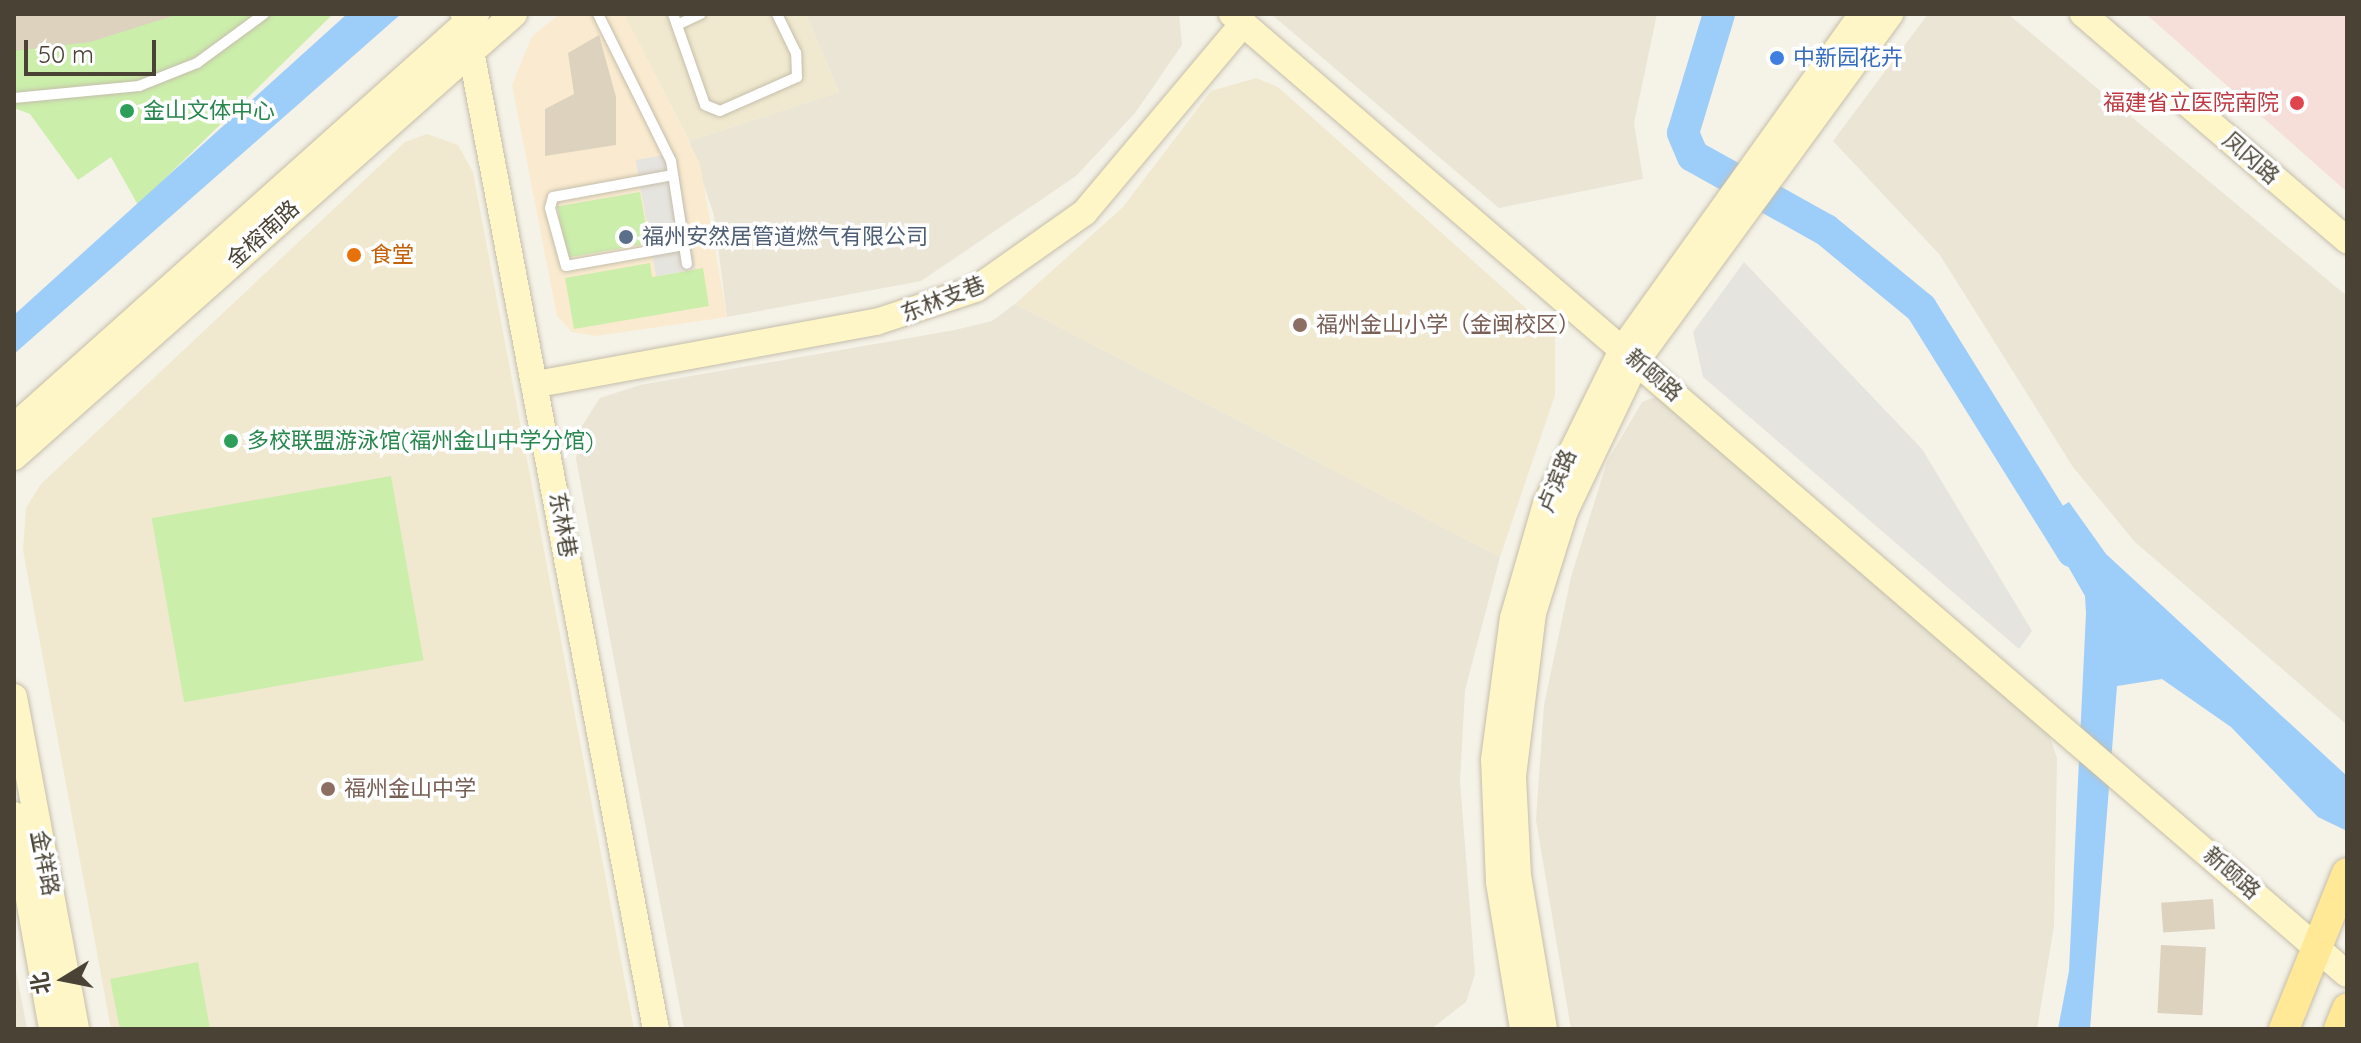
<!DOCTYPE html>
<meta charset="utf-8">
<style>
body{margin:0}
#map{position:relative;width:2361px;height:1043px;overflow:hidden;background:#f5f2e7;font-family:Quicksand,"Noto Sans SC",sans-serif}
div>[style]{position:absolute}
.residential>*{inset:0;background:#eae5d5}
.commercial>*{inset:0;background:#faebd0}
.education>*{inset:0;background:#f0e9cf}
.medical>*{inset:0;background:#f7dfd9}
.green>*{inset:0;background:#cbeeab;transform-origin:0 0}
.parking>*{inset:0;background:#e6e4df;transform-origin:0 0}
.water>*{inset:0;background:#9dcdf9}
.river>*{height:32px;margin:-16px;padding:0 16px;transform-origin:16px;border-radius:16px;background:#9dcdf9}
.building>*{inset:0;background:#dcd2be;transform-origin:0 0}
.roads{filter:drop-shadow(0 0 2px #c5beab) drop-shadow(0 0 2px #c5beab)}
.lane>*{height:10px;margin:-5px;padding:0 5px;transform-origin:5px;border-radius:5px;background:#fff}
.secondary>*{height:26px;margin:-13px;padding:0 13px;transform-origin:13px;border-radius:13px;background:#fff6c8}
.primary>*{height:30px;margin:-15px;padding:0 15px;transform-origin:15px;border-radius:15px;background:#ffe997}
.dots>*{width:22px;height:22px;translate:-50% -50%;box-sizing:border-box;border:4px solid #fff;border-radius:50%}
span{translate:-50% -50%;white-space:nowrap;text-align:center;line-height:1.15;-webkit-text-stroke:7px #fff;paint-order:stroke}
.shop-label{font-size:22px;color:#366cbe}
.left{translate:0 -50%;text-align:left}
.health-label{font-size:22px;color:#be3a42}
.right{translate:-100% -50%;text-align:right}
.leisure-label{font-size:22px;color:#27864d}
.street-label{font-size:22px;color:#4a4335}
.service-label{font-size:22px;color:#4e5e75}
.food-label{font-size:22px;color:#c56008}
.education-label{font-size:22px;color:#785e54}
.frame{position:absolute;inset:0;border:16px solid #4a4335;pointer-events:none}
.north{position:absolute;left:24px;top:939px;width:80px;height:80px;-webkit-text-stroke:6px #fff;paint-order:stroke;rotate:260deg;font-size:22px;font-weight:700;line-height:32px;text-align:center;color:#4a4335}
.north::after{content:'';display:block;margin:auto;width:28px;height:36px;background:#4a4335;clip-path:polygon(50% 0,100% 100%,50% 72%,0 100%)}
.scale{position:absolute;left:24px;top:40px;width:132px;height:36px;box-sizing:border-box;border:4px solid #4a4335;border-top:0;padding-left:10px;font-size:24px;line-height:28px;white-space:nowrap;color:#4a4335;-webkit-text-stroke:6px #fff;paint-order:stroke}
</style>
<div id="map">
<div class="residential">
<div style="clip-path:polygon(806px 14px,1179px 14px,1182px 45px,1135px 113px,1076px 176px,921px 281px,727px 317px,714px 215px,689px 141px,839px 92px)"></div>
<div style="clip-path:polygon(1271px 14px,1657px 14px,1634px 123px,1643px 179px,1499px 208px)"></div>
<div style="clip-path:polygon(1928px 14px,2008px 14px,2347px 296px,2347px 725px,2135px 542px,2073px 467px,1940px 255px,1833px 141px)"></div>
<div style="clip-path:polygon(1015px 304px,1500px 557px,1465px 690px,1460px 781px,1475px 974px,1466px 1002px,1431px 1029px,684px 1029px,576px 459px,580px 429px,600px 398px,640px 385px,955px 330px,992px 321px)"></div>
<div style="clip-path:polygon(1660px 395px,2046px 726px,2057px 758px,2054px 926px,2037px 1029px,1571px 1029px,1536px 820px,1544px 705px,1571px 577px,1607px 462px,1642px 402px)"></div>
<div style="clip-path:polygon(14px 960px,27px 1029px,14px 1029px)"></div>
</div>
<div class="commercial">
<div style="clip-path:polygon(560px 14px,624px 14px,700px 164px,727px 317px,596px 336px,572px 332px,557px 316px,512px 85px,532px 36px)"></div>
</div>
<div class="education">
<div style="clip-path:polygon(624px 14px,806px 14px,839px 92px,689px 141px)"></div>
<div style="clip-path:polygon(1256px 78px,1278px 87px,1555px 334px,1555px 395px,1500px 557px,1015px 304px,1123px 207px,1211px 91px)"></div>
<div style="clip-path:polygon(427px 134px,458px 145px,473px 172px,634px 1029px,111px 1029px,23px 550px,26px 508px,41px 484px,405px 142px)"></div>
</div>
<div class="medical">
<div style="clip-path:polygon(2146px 14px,2347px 14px,2347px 192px)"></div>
</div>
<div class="green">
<div style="clip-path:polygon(14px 14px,333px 14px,138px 205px,111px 157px,78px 180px,30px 114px,14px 108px)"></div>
<div style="left:640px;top:192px;width:52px;height:84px;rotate:80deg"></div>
<div style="clip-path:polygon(650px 263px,652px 277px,703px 268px,709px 306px,574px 329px,565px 278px)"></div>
<div style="left:391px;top:476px;width:187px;height:243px;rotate:80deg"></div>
<div style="clip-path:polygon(198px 962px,210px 1029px,120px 1029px,110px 979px)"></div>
</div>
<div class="parking">
<div style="left:675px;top:153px;width:118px;height:40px;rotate:80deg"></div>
<div style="clip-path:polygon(1744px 262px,1922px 449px,2032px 631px,2019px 649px,1703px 377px,1693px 332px)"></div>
</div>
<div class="water">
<div style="clip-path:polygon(347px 14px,401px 14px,14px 354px,14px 315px)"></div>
<div style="clip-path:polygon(2069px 502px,2106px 554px,2347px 776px,2347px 831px,2318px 817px,2231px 727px,2162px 679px,2117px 686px,2090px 1029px,2058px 1029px,2069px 971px,2086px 613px,2085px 596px,2041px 519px)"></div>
</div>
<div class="river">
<div style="left:1719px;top:14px;width:124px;rotate:106.8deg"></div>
<div style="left:1683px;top:133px;width:25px;rotate:67deg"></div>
<div style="left:1693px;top:156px;width:152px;rotate:29.1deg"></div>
<div style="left:1826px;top:230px;width:123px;rotate:39.4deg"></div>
<div style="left:1921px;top:308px;width:287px;rotate:58.1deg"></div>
</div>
<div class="building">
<div style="clip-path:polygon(14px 14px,179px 14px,90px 42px,14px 51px)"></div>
<div style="clip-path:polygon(599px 35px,616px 97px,616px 145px,545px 156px,545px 109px,574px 94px,568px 53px)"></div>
<div style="left:2213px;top:899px;width:30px;height:52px;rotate:86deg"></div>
<div style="left:2161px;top:945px;width:45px;height:68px;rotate:3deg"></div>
</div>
<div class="roads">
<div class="lane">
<div style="left:598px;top:14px;width:164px;rotate:63.6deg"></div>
<div style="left:671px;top:161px;width:104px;rotate:81.2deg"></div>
<div style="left:673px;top:14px;width:96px;rotate:70.6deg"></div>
<div style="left:705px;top:105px;width:16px;rotate:22deg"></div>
<div style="left:720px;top:111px;width:84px;rotate:-23.8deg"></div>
<div style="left:797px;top:77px;width:24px;rotate:-92deg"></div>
<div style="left:796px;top:53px;width:43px;rotate:-116deg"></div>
<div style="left:677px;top:25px;width:26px;rotate:-25deg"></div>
<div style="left:14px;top:98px;width:126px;rotate:-5.5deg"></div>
<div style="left:139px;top:86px;width:62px;rotate:-21.6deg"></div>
<div style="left:197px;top:63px;width:83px;rotate:-36.2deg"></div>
<div style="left:673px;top:175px;width:122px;rotate:169.6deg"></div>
<div style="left:553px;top:197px;width:11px;rotate:105deg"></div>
<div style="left:550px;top:208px;width:60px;rotate:74.6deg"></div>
<div style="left:566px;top:266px;width:120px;rotate:-10.1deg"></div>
</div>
<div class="secondary">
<div style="left:464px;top:14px;width:1033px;rotate:79.29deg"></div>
<div style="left:1232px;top:14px;width:1471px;rotate:40.73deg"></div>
<div style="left:2083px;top:14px;width:348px;rotate:40.6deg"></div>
<div style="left:537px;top:384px;width:345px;rotate:-10.4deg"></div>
<div style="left:876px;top:322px;width:105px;rotate:-18.3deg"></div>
<div style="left:976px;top:289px;width:133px;rotate:-35.2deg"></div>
<div style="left:1085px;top:212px;width:246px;rotate:-50deg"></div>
<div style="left:14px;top:427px;width:620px;rotate:-41.79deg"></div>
<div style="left:14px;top:457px;width:668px;rotate:-41.54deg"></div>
<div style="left:14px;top:697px;width:338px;rotate:79.4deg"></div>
<div style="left:14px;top:815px;width:217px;rotate:79.9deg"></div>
<div style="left:1523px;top:1029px;width:149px;rotate:-99.3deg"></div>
<div style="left:1499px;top:882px;width:122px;rotate:-92.3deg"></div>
<div style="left:1494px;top:760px;width:143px;rotate:-82.4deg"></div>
<div style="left:1513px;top:618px;width:119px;rotate:-73.9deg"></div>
<div style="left:1546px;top:504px;width:174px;rotate:-63.7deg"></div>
<div style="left:1623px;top:348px;width:411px;rotate:-54.4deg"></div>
<div style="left:1544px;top:1029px;width:155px;rotate:-99.6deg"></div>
<div style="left:1518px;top:876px;width:100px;rotate:-92.9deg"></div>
<div style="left:1513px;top:776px;width:164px;rotate:-83deg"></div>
<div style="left:1533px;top:613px;width:107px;rotate:-72.6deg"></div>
<div style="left:1565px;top:511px;width:167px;rotate:-64.5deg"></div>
<div style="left:1637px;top:360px;width:429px;rotate:-53.8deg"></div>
</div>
<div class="primary">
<div style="left:2284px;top:1029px;width:168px;rotate:-68deg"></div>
<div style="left:2339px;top:1029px;width:22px;rotate:-68deg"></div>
</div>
</div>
<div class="dots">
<div style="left:1777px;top:58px;background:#3f7fe0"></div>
<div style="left:2297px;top:103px;background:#e0444e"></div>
<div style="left:127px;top:111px;background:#2e9e5b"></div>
<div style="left:626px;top:237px;background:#5c6f8a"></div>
<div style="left:354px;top:255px;background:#e8710a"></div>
<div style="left:1300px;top:325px;background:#8d6e63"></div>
<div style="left:231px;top:441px;background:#2e9e5b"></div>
<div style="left:328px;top:789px;background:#8d6e63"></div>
</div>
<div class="shop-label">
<span class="left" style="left:1793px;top:58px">中新园花卉</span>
</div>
<div class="health-label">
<span class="right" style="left:2279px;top:103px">福建省立医院南院</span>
</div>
<div class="leisure-label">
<span class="left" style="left:143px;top:111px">金山文体中心</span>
<span class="left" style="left:247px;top:441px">多校联盟游泳馆(福州金山中学分馆)</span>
</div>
<div class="street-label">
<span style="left:2251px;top:158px;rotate:41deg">凤冈路</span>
<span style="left:263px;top:234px;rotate:-42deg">金榕南路</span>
<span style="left:943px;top:299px;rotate:-21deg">东林支巷</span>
<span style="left:1654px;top:375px;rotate:41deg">新颐路</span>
<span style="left:1557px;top:481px;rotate:-68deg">卢滨路</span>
<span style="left:563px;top:525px;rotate:80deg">东林巷</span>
<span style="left:45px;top:863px;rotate:79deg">金祥路</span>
<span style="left:2232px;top:873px;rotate:41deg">新颐路</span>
</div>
<div class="service-label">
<span class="left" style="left:642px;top:237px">福州安然居管道燃气有限公司</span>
</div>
<div class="food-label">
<span class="left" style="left:370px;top:255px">食堂</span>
</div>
<div class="education-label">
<span class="left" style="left:1316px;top:325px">福州金山小学（金闽校区）</span>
<span class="left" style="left:344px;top:789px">福州金山中学</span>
</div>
<div class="frame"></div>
<div class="north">北</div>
<div class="scale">50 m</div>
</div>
